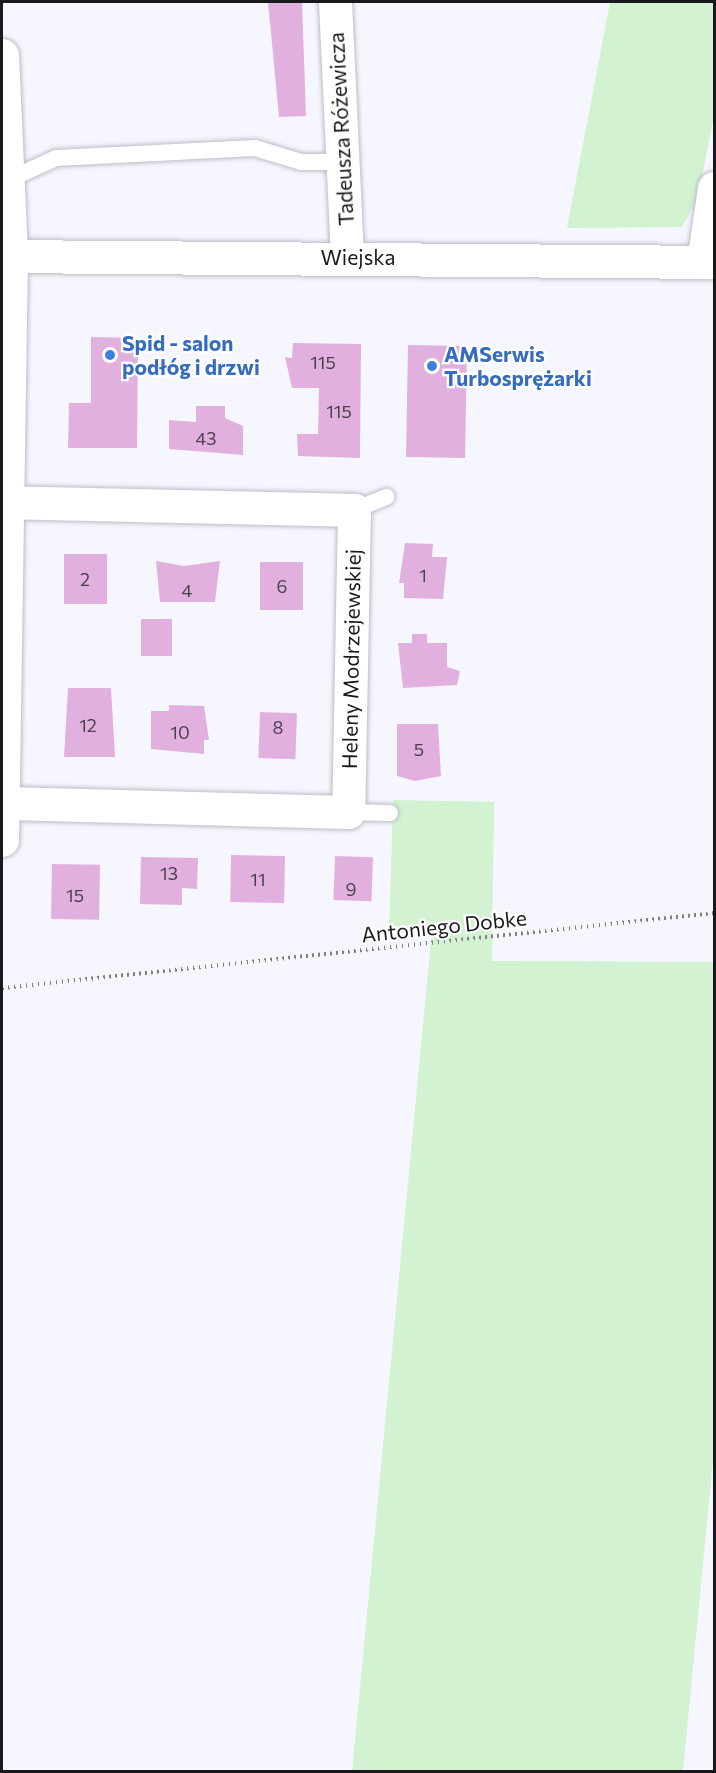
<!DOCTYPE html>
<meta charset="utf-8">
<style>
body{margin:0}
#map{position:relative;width:716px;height:1773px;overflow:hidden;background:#f6f6fe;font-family:Commissioner,sans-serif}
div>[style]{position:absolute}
.green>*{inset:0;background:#d2f2d2}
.building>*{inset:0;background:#e2b0de;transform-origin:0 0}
.path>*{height:4px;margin-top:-2px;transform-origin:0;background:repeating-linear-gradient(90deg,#7f7f85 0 1.5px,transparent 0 6px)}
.roads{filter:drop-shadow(0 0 2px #bcbdc6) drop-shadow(0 0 2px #bcbdc6)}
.lane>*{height:16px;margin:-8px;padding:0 8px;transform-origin:8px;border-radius:8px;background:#fff}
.street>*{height:33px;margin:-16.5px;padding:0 16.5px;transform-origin:16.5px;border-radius:16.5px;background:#fff}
.secondary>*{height:33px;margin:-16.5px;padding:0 16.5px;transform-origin:16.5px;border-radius:16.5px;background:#fff}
.dots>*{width:16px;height:16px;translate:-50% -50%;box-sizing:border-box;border:3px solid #fff;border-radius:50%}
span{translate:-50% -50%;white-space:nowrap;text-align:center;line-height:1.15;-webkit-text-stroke:4.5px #fff;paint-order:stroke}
.number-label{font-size:18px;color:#4a3f4c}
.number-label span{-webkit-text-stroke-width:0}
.street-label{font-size:21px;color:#18191c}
.shop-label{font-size:21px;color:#366cbe;font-weight:700}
.left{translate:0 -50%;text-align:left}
.frame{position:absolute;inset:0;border:3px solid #18191c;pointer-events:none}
</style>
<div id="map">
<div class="green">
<div style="clip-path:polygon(610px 2px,714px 2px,714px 115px,698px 199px,682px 227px,567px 228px)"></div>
<div style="clip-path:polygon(393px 800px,494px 802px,492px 961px,714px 962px,714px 1450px,683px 1771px,352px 1772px,432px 930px,389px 934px)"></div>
</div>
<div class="building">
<div style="clip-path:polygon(268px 2px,302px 2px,306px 116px,279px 117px)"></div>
<div style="clip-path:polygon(91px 337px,138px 338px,137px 448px,68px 448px,69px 403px,91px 403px)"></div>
<div style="clip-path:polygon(293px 343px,361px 344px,360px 458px,298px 456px,297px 434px,318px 434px,319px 388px,292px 388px,285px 357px,292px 358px)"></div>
<div style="left:408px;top:345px;width:59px;height:112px;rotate:1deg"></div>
<div style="clip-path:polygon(196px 406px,225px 406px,225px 418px,243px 426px,243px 455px,169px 449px,169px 420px,196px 422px)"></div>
<div style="clip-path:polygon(405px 543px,433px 544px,432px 557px,447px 557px,443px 599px,404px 598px,404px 583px,399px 583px)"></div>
<div style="left:64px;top:554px;width:43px;height:50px"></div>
<div style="clip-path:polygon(156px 561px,184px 566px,220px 561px,215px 602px,160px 602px)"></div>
<div style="left:260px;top:562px;width:43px;height:48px"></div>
<div style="left:141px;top:619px;width:31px;height:37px"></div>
<div style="clip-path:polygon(412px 634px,427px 634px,427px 643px,447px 643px,447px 667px,460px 671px,457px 685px,403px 688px,398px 643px,412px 643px)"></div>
<div style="clip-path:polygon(68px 688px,111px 688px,115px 757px,64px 757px)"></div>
<div style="clip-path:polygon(169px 705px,204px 706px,209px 740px,204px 740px,204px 754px,151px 749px,151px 711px,169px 711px)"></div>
<div style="left:260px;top:712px;width:37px;height:46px;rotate:2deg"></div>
<div style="clip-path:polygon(397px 724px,438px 724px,441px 776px,415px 781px,397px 776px)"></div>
<div style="left:231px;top:855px;width:54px;height:47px;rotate:1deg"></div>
<div style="left:335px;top:856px;width:38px;height:44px;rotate:2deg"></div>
<div style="clip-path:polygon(141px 857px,198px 858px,197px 889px,182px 888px,182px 905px,140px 904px)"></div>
<div style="left:52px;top:864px;width:48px;height:55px;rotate:1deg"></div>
</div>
<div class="path">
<div style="left:2px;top:988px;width:716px;rotate:-6.01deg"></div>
</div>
<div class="roads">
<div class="lane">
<div style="left:8px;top:180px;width:53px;rotate:-24.6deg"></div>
<div style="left:56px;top:158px;width:199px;rotate:-2.9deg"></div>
<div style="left:255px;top:148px;width:48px;rotate:16.9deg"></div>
<div style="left:301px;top:162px;width:42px"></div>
<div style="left:354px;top:510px;width:35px;rotate:-22deg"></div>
<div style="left:348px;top:812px;width:42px;rotate:1.4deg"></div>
</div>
<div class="street">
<div style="left:335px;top:2px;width:255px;rotate:87.3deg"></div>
<div style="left:2px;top:55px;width:201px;rotate:87.4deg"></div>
<div style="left:11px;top:256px;width:584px;rotate:90.88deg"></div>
<div style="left:703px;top:262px;width:75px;rotate:-81.5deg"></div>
<div style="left:2px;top:502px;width:352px;rotate:1.3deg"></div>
<div style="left:354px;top:510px;width:302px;rotate:91.1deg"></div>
<div style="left:348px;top:812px;width:343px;rotate:-178.5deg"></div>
</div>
<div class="secondary">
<div style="left:2px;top:256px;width:712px;rotate:0.48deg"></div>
</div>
</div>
<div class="dots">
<div style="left:110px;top:355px;background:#3f7fe0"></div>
<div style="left:432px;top:366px;background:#3f7fe0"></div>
</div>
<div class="number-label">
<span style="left:323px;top:362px">115</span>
<span style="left:339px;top:411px">115</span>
<span style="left:206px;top:438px">43</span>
<span style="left:423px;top:575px">1</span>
<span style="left:85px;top:579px">2</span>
<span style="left:282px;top:586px">6</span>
<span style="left:187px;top:590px">4</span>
<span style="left:88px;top:725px">12</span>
<span style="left:278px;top:727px">8</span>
<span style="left:180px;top:732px">10</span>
<span style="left:419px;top:749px">5</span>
<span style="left:169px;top:873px">13</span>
<span style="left:258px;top:879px">11</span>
<span style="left:351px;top:889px">9</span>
<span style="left:75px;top:895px">15</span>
</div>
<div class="street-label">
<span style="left:341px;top:129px;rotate:-93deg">Tadeusza Różewicza</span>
<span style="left:358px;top:257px">Wiejska</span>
<span style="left:351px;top:659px;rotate:-89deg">Heleny Modrzejewskiej</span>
<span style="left:444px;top:926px;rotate:-6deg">Antoniego Dobke</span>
</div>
<div class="shop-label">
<span class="left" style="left:122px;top:355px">Spid - salon<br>podłóg i drzwi</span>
<span class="left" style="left:444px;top:366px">AMSerwis<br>Turbosprężarki</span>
</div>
<div class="frame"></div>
</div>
